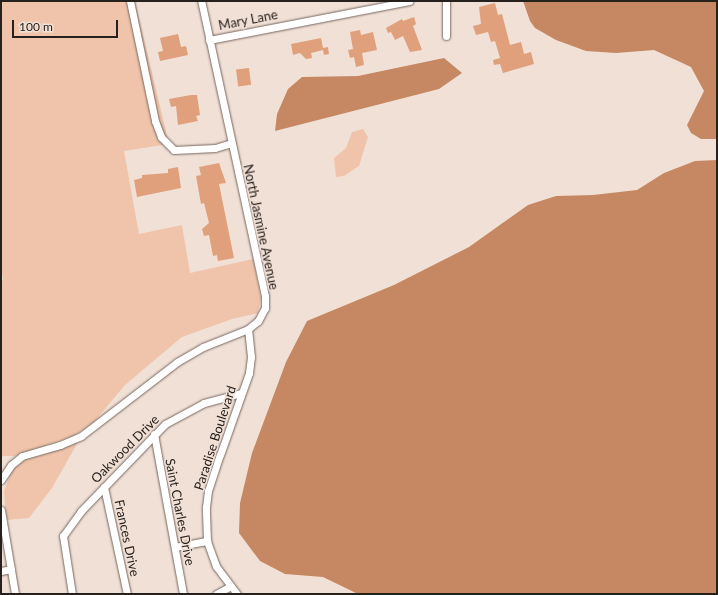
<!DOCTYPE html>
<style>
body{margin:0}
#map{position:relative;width:718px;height:595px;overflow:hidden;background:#f1e0d6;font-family:Lato,sans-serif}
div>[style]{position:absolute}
.green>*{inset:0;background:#f0c4ab}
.water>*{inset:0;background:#c58863}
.building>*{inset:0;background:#dfa07b;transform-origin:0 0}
.roads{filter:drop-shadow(0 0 1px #76675f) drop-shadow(0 0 1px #76675f)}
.minor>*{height:7px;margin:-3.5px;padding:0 3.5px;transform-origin:3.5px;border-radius:3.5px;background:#fff}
span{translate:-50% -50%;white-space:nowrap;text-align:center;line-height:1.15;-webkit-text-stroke:3px #f1e0d6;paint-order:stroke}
.street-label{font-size:13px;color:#27211d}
.frame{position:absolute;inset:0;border:2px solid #27211d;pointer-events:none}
.scale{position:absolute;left:12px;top:20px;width:106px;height:18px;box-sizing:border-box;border:2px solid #27211d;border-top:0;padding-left:5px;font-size:12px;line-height:14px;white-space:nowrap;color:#27211d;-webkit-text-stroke:3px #f1e0d6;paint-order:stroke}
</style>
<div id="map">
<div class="green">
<div style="clip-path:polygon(1px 1px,135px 1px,169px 144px,124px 151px,139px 234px,182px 225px,190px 273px,253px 259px,261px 298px,258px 313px,232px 319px,182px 337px,125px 385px,93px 423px,73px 436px,15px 456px,1px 456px,1px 282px,3px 280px,1px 265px)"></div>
<div style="clip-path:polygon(363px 129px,368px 137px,359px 166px,344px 176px,336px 177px,334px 158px,346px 148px,352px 132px)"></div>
<div style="clip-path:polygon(78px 442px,52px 488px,29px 518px,6px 520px,4px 491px,13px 468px,24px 460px)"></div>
</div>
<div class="water">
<div style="clip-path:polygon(523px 1px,717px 1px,717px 139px,701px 139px,691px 133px,687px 125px,704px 91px,691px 67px,654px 50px,616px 53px,586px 51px,556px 40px,535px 28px,530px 21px)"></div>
<div style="clip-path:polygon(444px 58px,462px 73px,439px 89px,275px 131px,277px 114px,288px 89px,302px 77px,358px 76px)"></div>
<div style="clip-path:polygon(717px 160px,717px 594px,358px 594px,323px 577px,285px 574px,260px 561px,239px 533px,240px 503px,252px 453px,286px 362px,307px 321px,394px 285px,469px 247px,528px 205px,556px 196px,593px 195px,637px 190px,664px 173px,695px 161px)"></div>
</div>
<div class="building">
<div style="clip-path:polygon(495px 3px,498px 15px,502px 14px,510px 45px,521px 42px,524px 54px,531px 52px,534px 64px,503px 73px,500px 64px,494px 65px,493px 60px,500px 58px,495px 41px,491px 42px,488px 32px,476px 35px,473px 26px,481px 24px,479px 7px)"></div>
<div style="clip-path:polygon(414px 17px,416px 24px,413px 26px,422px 50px,410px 52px,403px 36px,395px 40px,391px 32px,388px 33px,386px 28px,402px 19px,403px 21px)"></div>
<div style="clip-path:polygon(360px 30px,361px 35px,373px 32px,377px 50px,362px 53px,364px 65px,356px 67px,354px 57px,350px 58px,348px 50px,353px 49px,350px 32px)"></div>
<div style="clip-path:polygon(178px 34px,181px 47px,186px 46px,188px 55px,160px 61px,158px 52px,163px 51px,160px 38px)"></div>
<div style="clip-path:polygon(321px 38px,323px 48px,328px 47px,329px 54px,324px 55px,323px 50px,311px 53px,312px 58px,306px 59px,300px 53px,293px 55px,291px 44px)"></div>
<div style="left:249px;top:68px;width:17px;height:13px;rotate:83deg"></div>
<div style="clip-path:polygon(191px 95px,197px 95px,200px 115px,196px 116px,198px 121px,178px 125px,176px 106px,171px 107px,169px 99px)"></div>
<div style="clip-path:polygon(219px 163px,226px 183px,219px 184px,234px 258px,218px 261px,217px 255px,213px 256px,209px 235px,204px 236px,202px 229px,209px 223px,204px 203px,201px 204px,196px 176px,201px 175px,199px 167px)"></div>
<div style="clip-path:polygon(178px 167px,181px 188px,137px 197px,134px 180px,142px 178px,142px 175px,168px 173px,168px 169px)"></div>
</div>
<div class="roads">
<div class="minor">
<div style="left:130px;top:1px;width:123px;rotate:78.2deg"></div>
<div style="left:155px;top:121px;width:17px;rotate:69deg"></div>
<div style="left:161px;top:137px;width:18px;rotate:45deg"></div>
<div style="left:174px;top:150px;width:41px;rotate:-2.8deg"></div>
<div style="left:215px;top:148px;width:17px;rotate:-17deg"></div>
<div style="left:446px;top:36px;width:35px;rotate:-90deg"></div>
<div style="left:209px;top:40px;width:204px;rotate:-11deg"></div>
<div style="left:154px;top:434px;width:163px;rotate:79.7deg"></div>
<div style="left:1px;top:480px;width:18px;rotate:-56deg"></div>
<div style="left:11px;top:465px;width:14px;rotate:-39deg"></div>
<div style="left:22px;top:456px;width:40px;rotate:-16deg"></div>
<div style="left:60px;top:445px;width:23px;rotate:-23deg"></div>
<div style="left:81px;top:436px;width:121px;rotate:-37.6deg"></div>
<div style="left:177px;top:362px;width:30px;rotate:-30deg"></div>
<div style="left:203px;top:347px;width:48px;rotate:-21.8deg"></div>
<div style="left:248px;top:329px;width:13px;rotate:-39deg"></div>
<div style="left:258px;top:321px;width:15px;rotate:-62deg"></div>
<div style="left:265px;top:308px;width:12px;rotate:-90deg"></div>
<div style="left:265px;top:296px;width:302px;rotate:-102.2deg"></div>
<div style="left:104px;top:487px;width:109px;rotate:77.9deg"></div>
<div style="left:1px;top:510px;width:85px;rotate:80.5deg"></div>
<div style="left:175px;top:547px;width:33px;rotate:-11deg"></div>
<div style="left:1px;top:571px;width:10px;rotate:-11deg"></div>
<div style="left:72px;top:594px;width:59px;rotate:-98.8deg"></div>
<div style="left:63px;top:536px;width:31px;rotate:-54deg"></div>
<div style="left:81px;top:511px;width:121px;rotate:-46deg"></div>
<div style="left:165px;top:424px;width:44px;rotate:-28.3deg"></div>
<div style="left:204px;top:403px;width:38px;rotate:-15deg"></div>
<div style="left:216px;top:594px;width:15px;rotate:-28deg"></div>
<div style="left:237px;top:594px;width:35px;rotate:-127deg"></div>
<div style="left:216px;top:566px;width:27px;rotate:-110deg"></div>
<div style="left:207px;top:541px;width:34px;rotate:-92deg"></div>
<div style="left:206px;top:507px;width:16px;rotate:-83deg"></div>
<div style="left:208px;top:491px;width:38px;rotate:-72deg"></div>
<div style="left:220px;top:455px;width:87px;rotate:-70.5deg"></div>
<div style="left:249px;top:373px;width:16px;rotate:-83deg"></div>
<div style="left:251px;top:357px;width:28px;rotate:-96deg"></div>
</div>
</div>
<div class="street-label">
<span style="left:248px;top:20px;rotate:-11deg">Mary Lane</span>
<span style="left:261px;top:227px;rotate:78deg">North Jasmine Avenue</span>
<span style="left:215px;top:438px;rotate:-72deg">Paradise Boulevard</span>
<span style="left:125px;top:449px;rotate:-45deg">Oakwood Drive</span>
<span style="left:180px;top:512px;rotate:79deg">Saint Charles Drive</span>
<span style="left:127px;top:538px;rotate:78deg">Frances Drive</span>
</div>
<div class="frame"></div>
<div class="scale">100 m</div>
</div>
